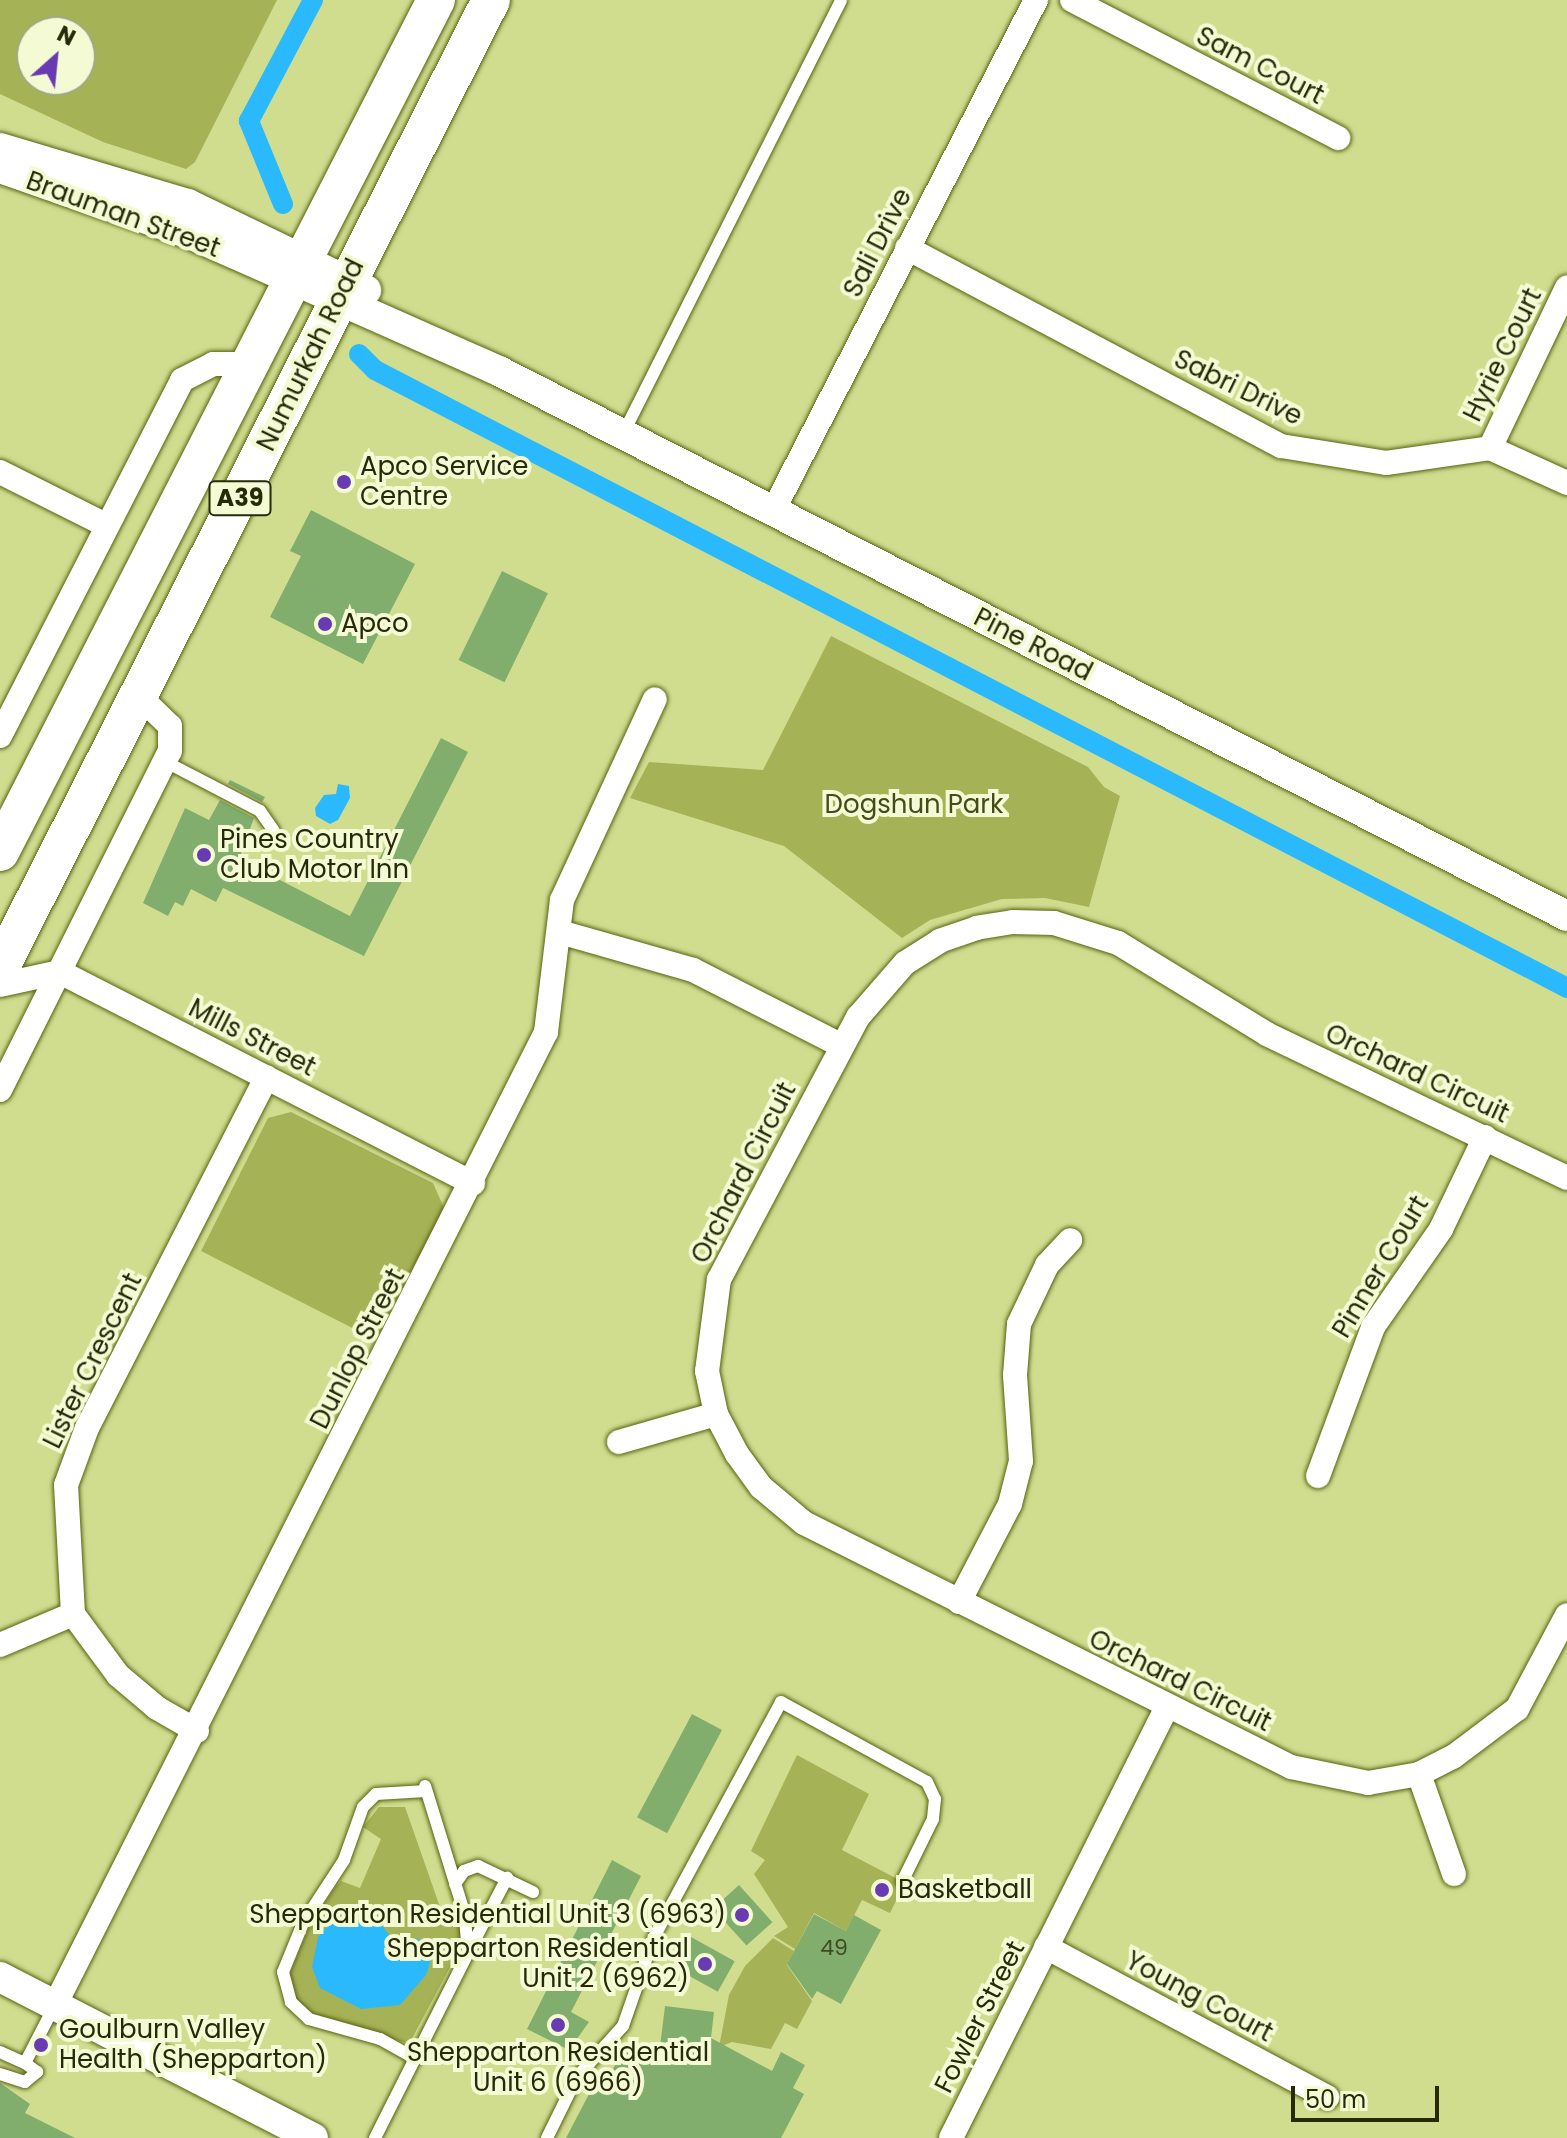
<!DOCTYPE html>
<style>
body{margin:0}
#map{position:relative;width:1567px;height:2138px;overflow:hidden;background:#d0dd8f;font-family:Poppins,sans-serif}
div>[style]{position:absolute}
.green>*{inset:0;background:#a6b256}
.water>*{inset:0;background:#2bb9fd}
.canal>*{height:20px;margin:-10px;padding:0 10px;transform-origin:10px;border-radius:10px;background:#2bb9fd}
.building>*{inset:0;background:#82ae6d;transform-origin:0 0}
.roads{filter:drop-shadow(0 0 2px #59620f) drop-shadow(0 0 2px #59620f)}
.service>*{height:12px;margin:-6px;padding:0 6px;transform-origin:6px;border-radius:6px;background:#fff}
.minor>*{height:24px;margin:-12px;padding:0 12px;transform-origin:12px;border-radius:12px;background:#fff}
.tertiary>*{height:30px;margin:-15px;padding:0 15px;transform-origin:15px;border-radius:15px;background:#fff}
.trunk>*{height:38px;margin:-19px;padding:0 19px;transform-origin:19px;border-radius:19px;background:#fff}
.dots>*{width:22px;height:22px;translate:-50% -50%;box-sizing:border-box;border:4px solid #f3fad4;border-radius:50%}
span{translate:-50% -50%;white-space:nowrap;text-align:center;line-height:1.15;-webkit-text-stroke:8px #f3fad4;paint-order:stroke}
.number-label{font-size:22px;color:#3d4b22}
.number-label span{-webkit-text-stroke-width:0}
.shield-label span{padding:2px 6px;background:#f3fad4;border:2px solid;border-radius:6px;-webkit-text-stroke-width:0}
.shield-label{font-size:24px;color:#262a09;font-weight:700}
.street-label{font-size:26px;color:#262a09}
.poi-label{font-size:26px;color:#262a09}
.left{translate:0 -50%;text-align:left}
.right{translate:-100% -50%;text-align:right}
.park-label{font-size:26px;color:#454b19}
.north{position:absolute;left:16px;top:16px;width:80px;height:80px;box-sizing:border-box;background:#f3fad4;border:2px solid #a1a783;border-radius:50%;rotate:27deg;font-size:22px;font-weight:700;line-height:32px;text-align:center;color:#262a09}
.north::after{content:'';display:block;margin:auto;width:28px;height:36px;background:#683bb3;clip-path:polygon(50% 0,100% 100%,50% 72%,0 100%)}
.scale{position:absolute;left:1291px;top:2086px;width:148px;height:36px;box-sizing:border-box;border:4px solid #262a09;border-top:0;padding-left:10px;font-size:24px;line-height:28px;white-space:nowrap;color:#262a09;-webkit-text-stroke:6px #f3fad4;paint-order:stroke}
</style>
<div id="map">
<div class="green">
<div style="clip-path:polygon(evenodd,0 0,277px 0,195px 162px,186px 169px,103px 142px,0 94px,0 0,32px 32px,80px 32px,80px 80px,32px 80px,32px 32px)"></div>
<div style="clip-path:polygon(831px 636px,1088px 767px,1104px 787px,1120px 796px,1089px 907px,1045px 898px,1002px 899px,930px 920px,902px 938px,784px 846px,630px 798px,649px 762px,763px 770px)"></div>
<div style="clip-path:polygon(291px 1112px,433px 1183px,444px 1208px,376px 1340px,201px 1251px,268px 1118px)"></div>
<div style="clip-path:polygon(797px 1755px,869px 1794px,842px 1850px,905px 1883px,890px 1913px,862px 1900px,846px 1931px,814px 1913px,795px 1949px,774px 1936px,788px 1927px,754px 1874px,765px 1860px,751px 1851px)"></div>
<div style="clip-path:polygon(379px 1807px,405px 1807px,440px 1907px,460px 1916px,463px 1943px,409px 2044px,314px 2014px,298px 2005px,288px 1978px,309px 1927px,336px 1886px,341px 1881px,360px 1888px,381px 1839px,363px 1827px)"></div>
<div style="clip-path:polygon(773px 1938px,794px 1951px,787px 1965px,812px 2001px,797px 2029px,785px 2023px,771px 2049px,732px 2042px,719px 2047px,729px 1995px,745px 1966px)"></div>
</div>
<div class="water">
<div style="clip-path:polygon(338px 784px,349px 786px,350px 798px,338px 820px,330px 824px,316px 816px,315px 808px,324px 795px,336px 794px)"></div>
<div style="clip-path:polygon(357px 1911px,376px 1917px,395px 1943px,413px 1938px,429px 1942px,432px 1957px,426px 1975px,400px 2005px,361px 2009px,320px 1988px,312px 1967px,318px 1937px,335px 1918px)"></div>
</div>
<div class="canal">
<div style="left:283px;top:204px;width:90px;rotate:-112.3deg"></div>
<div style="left:249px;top:121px;width:137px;rotate:-62.1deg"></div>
<div style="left:359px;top:354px;width:23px;rotate:45deg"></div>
<div style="left:375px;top:370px;width:1343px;rotate:27.4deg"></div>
</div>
<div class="building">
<div style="clip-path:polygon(311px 510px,415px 564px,363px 664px,270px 617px,301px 556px,290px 551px)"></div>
<div style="left:502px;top:571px;width:51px;height:99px;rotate:26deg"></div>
<div style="clip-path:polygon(441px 738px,468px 752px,364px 956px,223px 888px,216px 902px,191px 889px,183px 906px,175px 902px,168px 916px,143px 903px,185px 808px,209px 820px,220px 800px,254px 818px,239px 859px,350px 916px)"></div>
<div style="clip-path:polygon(230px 780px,265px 797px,262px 802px,228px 784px)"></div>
<div style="left:692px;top:1714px;width:34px;height:117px;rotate:28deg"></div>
<div style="clip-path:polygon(612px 1860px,641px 1876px,571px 2012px,589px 2022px,569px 2050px,527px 2029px)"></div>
<div style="left:739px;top:1885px;width:50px;height:35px;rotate:48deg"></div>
<div style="clip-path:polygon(814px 1914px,846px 1931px,854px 1915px,881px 1930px,841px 2004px,817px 1991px,812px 1999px,787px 1964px)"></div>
<div style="left:691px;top:1937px;width:50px;height:35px;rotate:29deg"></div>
<div style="clip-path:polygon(665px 2006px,714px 2012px,711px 2038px,772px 2071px,781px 2052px,805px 2065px,793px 2088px,804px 2094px,781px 2138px,566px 2138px,601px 2071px,610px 2075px,625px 2046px,658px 2063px)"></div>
<div style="clip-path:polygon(0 2083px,30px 2104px,25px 2113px,75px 2138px,0 2138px)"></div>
</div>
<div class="roads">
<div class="service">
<div style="left:624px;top:432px;width:483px;rotate:-63.3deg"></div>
<div style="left:166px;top:762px;width:106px;rotate:27.5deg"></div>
<div style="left:260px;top:811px;width:24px;rotate:55deg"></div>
<div style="left:455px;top:1884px;width:16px;rotate:-55deg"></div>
<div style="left:464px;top:1871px;width:15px;rotate:-20deg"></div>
<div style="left:478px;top:1866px;width:61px;rotate:25.3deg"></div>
<div style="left:468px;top:1953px;width:85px;rotate:-62.5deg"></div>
<div style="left:0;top:2052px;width:27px;rotate:24deg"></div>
<div style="left:25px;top:2063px;width:65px;rotate:-62.7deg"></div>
<div style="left:416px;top:2059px;width:41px;rotate:-150.9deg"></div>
<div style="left:380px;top:2039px;width:74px;rotate:-164.3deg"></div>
<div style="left:309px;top:2019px;width:25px;rotate:-137deg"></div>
<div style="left:291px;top:2002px;width:31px;rotate:-105deg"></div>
<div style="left:283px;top:1972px;width:53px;rotate:-67.8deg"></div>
<div style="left:303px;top:1923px;width:75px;rotate:-56.9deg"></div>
<div style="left:344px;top:1860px;width:56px;rotate:-70.3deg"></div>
<div style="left:363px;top:1807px;width:18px;rotate:-45deg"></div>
<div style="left:376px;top:1794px;width:50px;rotate:-3.4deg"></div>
<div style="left:0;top:2074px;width:26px;rotate:18deg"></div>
<div style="left:25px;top:2082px;width:16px;rotate:-40deg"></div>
<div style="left:37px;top:2072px;width:15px;rotate:-143deg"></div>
<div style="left:375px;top:2138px;width:207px;rotate:-63.3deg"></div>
<div style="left:468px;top:1953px;width:38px;rotate:-95deg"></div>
<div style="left:465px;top:1915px;width:135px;rotate:-107.2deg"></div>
<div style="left:547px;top:2138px;width:68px;rotate:-63.8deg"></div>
<div style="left:577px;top:2077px;width:69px;rotate:-48deg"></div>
<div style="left:623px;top:2026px;width:94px;rotate:-70.8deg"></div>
<div style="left:654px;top:1937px;width:267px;rotate:-61.6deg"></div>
<div style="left:781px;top:1702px;width:166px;rotate:28.7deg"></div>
<div style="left:927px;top:1782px;width:19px;rotate:65deg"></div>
<div style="left:935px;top:1799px;width:20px;rotate:96deg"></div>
<div style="left:933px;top:1819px;width:70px;rotate:116.2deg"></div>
</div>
<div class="minor">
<div style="left:1072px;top:0;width:300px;rotate:27.4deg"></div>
<div style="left:907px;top:248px;width:423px;rotate:27.9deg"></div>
<div style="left:1281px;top:446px;width:106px;rotate:9.2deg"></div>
<div style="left:1386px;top:463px;width:105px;rotate:-8.2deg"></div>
<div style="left:1490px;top:448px;width:85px;rotate:24.4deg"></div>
<div style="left:1490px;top:448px;width:178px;rotate:-64.4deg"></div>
<div style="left:0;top:472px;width:116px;rotate:26.6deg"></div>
<div style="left:772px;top:513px;width:577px;rotate:-62.77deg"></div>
<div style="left:0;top:736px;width:400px;rotate:-62.9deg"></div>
<div style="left:182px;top:380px;width:35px;rotate:-27deg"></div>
<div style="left:213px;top:364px;width:35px"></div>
<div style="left:560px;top:932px;width:138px;rotate:15.9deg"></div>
<div style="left:693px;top:970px;width:167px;rotate:27deg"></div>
<div style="left:0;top:985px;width:61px;rotate:-12.2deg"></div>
<div style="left:60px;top:972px;width:464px;rotate:27.1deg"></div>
<div style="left:0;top:1090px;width:379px;rotate:-63.4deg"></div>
<div style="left:170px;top:751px;width:25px;rotate:-90deg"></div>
<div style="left:170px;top:726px;width:43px;rotate:-135.9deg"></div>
<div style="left:1567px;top:1178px;width:333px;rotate:-154.4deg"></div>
<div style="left:1267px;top:1034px;width:175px;rotate:-148.6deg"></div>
<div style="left:1118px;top:943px;width:67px;rotate:-162.6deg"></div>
<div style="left:1054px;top:923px;width:41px;rotate:-178.6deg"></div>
<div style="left:1013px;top:922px;width:36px;rotate:171deg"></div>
<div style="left:977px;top:928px;width:39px;rotate:161deg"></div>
<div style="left:940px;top:941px;width:41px;rotate:147.8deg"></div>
<div style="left:905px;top:963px;width:72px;rotate:131deg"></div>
<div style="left:858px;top:1017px;width:297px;rotate:117.9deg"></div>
<div style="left:719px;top:1279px;width:93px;rotate:97.4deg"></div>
<div style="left:707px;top:1371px;width:44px;rotate:78.2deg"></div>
<div style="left:716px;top:1414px;width:45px;rotate:62.3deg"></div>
<div style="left:737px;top:1454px;width:41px;rotate:54deg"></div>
<div style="left:761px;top:1487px;width:56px;rotate:39.9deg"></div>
<div style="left:804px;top:1523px;width:545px;rotate:26.61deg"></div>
<div style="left:1291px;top:1767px;width:79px;rotate:11.7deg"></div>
<div style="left:1368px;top:1783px;width:52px;rotate:-10deg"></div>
<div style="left:1419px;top:1774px;width:38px;rotate:-27deg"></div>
<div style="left:1453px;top:1757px;width:80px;rotate:-36.9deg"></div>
<div style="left:1517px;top:1709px;width:106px;rotate:-62deg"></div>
<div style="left:619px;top:1442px;width:101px;rotate:-16.1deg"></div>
<div style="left:1318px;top:1476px;width:159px;rotate:-69.7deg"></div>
<div style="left:1373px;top:1327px;width:119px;rotate:-55.2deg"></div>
<div style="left:1441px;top:1229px;width:102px;rotate:-64.4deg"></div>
<div style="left:959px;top:1602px;width:110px;rotate:-62.5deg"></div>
<div style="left:1010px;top:1504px;width:44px;rotate:-75.7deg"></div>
<div style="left:1021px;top:1461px;width:86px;rotate:-94deg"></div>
<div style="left:1015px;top:1375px;width:51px;rotate:-85.5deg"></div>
<div style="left:1019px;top:1324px;width:65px;rotate:-64.6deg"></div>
<div style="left:1047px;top:1265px;width:34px;rotate:-47deg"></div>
<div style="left:0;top:1645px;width:79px;rotate:-23deg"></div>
<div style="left:197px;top:1731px;width:46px;rotate:-150.1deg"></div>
<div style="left:157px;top:1708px;width:51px;rotate:-139.8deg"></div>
<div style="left:118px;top:1675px;width:76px;rotate:-126.4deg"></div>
<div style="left:73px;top:1614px;width:129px;rotate:-93.1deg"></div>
<div style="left:66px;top:1485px;width:61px;rotate:-69.8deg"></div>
<div style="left:87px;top:1428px;width:394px;rotate:-62.9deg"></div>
<div style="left:1419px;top:1774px;width:106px;rotate:70.7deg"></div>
<div style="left:1046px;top:1947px;width:319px;rotate:28.1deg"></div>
<div style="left:55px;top:2005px;width:1090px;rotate:-63.22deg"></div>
<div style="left:546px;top:1032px;width:133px;rotate:-83.1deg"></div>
<div style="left:562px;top:900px;width:221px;rotate:-65.2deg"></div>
<div style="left:951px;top:2138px;width:482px;rotate:-63.4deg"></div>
</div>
<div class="tertiary">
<div style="left:0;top:148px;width:196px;rotate:16.6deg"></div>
<div style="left:188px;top:204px;width:198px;rotate:25.8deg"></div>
<div style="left:0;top:168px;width:203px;rotate:19.2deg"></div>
<div style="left:192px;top:235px;width:338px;rotate:23.9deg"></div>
<div style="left:501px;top:372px;width:1197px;rotate:27.04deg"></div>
<div style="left:0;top:1977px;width:352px;rotate:27.2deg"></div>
</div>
<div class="trunk">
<div style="left:0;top:852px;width:957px;rotate:-62.9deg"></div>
<div style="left:0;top:968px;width:1085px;rotate:-63.1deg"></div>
</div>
</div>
<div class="dots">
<div style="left:344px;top:482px;background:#683bb3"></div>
<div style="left:325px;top:624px;background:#683bb3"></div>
<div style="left:204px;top:855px;background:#683bb3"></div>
<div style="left:882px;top:1890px;background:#683bb3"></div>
<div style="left:742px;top:1915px;background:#683bb3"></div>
<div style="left:705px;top:1964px;background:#683bb3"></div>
<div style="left:558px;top:2025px;background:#683bb3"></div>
<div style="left:41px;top:2045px;background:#683bb3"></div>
</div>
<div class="number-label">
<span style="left:834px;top:1948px">49</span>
</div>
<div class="shield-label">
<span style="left:240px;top:498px">A39</span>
</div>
<div class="street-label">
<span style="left:1260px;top:66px;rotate:27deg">Sam Court</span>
<span style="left:123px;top:215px;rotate:20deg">Brauman Street</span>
<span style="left:878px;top:243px;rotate:-63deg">Sali Drive</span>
<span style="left:311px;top:355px;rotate:-64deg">Numurkah Road</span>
<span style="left:1503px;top:355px;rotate:-64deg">Hyrie Court</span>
<span style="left:1238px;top:388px;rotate:26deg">Sabri Drive</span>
<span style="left:1033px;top:645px;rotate:27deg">Pine Road</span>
<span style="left:252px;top:1038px;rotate:27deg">Mills Street</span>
<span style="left:1417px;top:1074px;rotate:25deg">Orchard Circuit</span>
<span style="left:744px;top:1173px;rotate:-63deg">Orchard Circuit</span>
<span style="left:1381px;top:1267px;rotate:-59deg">Pinner Court</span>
<span style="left:358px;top:1349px;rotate:-63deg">Dunlop Street</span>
<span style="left:93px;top:1361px;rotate:-64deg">Lister Crescent</span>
<span style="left:1180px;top:1681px;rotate:26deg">Orchard Circuit</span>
<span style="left:1199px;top:1997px;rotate:28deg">Young Court</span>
<span style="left:980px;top:2017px;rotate:-63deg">Fowler Street</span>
</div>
<div class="poi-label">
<span class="left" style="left:360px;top:482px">Apco Service<br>Centre</span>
<span class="left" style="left:341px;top:624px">Apco</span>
<span class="left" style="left:220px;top:855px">Pines Country<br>Club Motor Inn</span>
<span class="left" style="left:898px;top:1890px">Basketball</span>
<span class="right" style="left:726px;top:1915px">Shepparton Residential Unit 3 (6963)</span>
<span class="right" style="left:689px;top:1964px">Shepparton Residential<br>Unit 2 (6962)</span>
<span class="left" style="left:59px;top:2045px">Goulburn Valley<br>Health (Shepparton)</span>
<span style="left:558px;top:2068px">Shepparton Residential<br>Unit 6 (6966)</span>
</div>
<div class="park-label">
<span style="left:914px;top:805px">Dogshun Park</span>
</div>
<div class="north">N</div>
<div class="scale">50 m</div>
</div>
